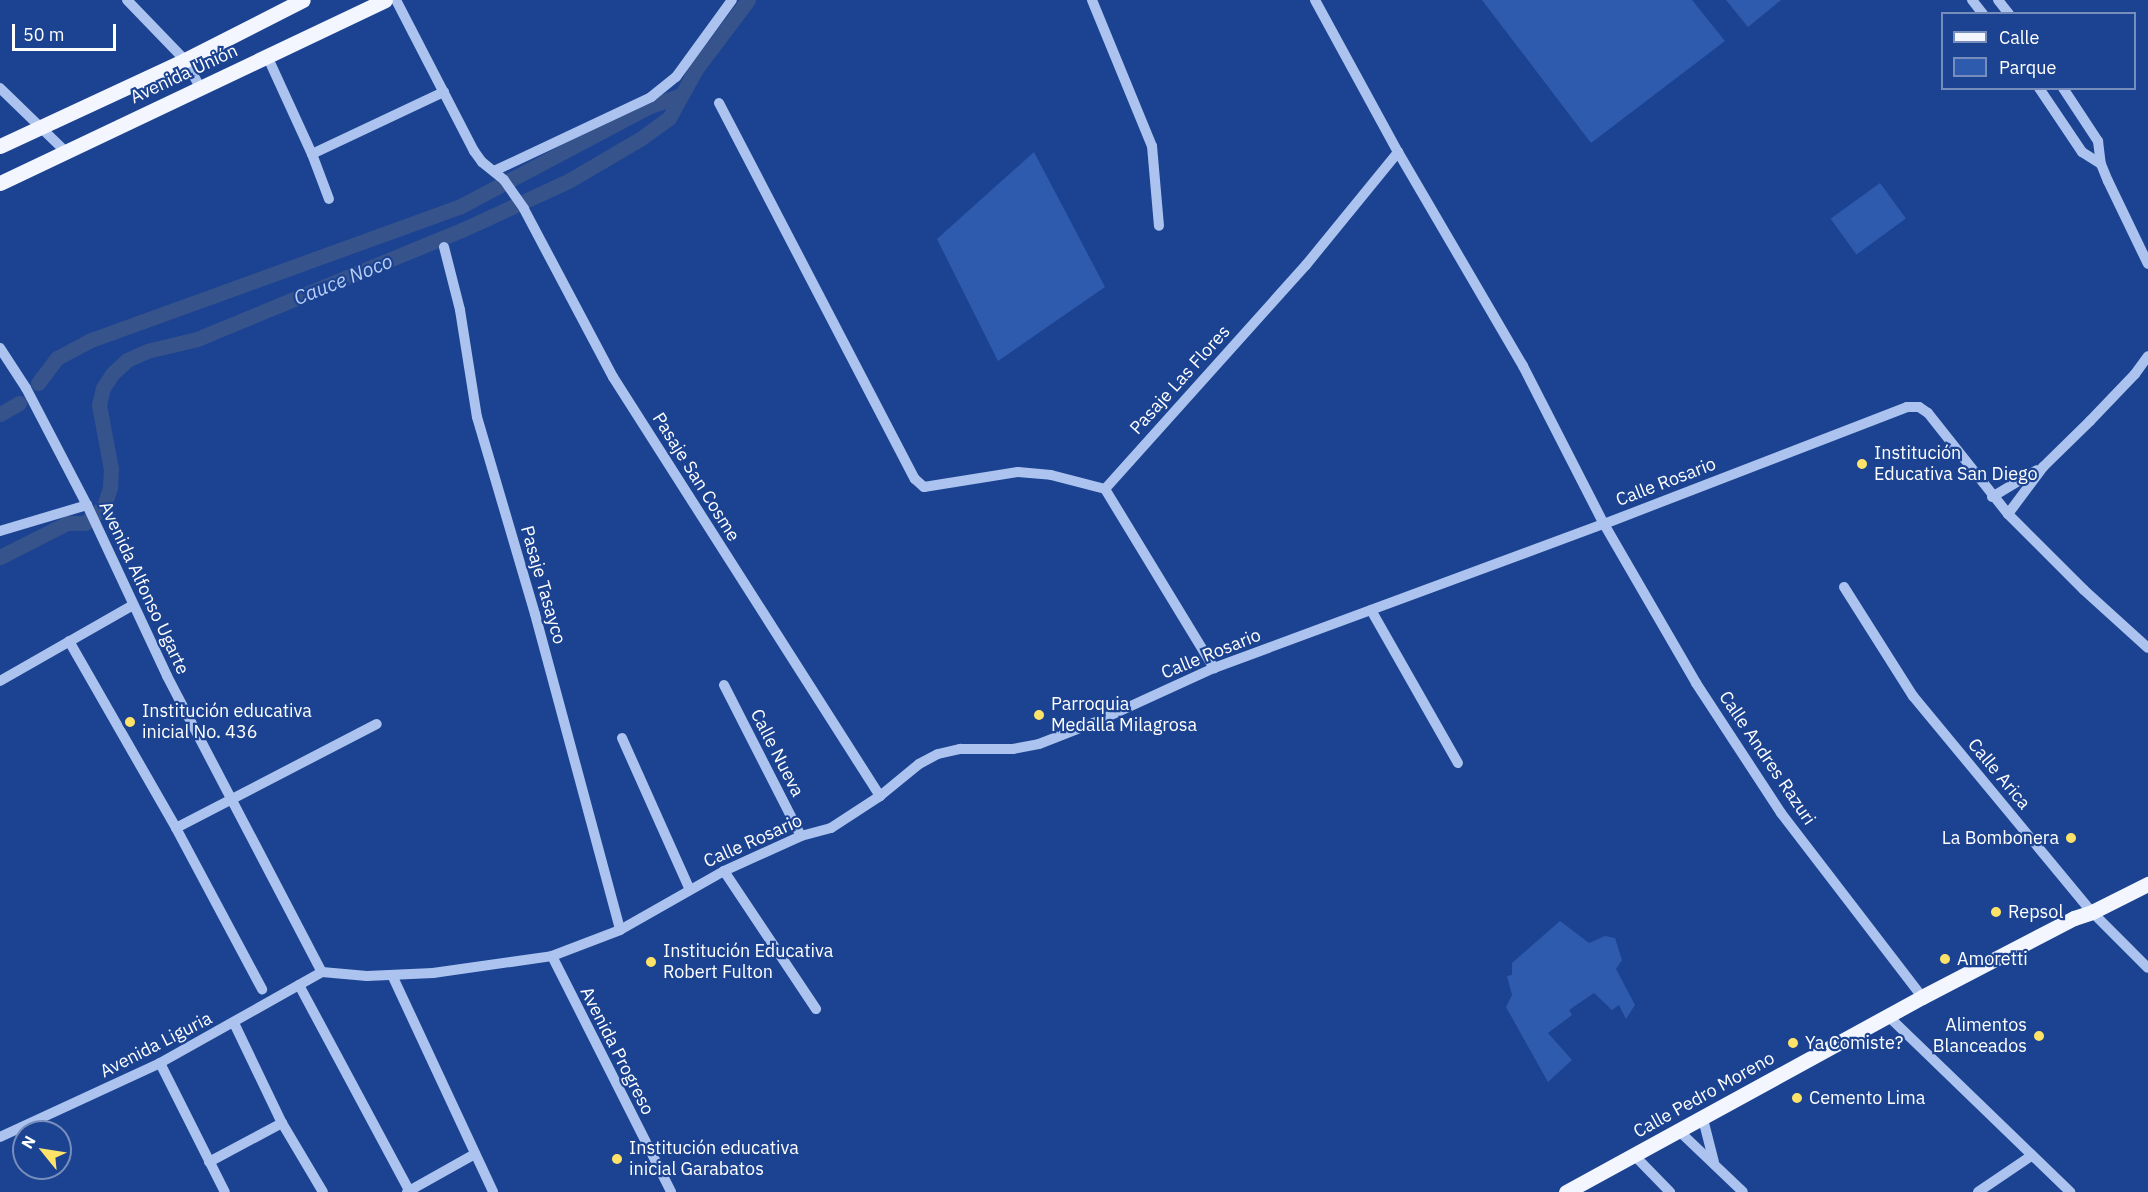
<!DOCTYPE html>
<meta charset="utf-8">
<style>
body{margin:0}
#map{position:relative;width:2148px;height:1192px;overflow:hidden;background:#1c4391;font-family:"IBM Plex Sans",sans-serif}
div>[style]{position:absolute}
.green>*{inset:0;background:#2f5baf;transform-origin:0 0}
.canal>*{height:15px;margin:-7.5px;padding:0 7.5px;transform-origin:7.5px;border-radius:7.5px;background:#37538c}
.minor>*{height:10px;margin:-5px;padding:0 5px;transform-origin:5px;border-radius:5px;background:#abc3ee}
.major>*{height:15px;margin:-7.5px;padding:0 7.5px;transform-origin:7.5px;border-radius:7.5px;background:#f3f6ff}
.dots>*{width:16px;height:16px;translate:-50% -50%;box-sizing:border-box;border:3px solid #1c4391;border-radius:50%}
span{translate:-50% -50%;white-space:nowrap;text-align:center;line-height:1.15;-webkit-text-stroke:4.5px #1c4391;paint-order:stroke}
.street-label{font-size:18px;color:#fff}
.poi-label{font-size:18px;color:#fff}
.left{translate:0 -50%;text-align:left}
.right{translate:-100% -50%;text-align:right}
.water-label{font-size:20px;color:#b7cdf5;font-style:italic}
.legend{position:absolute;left:1941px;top:12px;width:195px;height:78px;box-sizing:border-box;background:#1c4391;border:2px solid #778ebd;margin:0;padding:8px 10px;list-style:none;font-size:18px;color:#fff}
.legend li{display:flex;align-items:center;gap:12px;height:30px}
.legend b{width:30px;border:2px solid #778ebd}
.north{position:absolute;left:12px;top:1120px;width:60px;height:60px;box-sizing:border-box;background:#1c4391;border:2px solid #778ebd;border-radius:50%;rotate:300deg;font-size:16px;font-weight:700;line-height:24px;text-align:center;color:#fff}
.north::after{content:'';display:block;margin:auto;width:21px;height:27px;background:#ffe369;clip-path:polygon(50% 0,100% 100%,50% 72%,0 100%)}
.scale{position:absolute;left:12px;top:24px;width:104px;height:27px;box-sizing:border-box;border:3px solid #fff;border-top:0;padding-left:8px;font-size:18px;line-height:21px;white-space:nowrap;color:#fff;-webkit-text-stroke:4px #1c4391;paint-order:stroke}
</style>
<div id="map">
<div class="green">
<div style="clip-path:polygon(1482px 0,1692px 0,1725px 41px,1591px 143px)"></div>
<div style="clip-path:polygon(1726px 0,1781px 0,1748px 27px)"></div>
<div style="clip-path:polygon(1034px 152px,1105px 287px,998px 361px,937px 239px)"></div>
<div style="left:1880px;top:183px;width:44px;height:61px;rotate:54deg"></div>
<div style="clip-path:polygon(1560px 921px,1589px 943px,1605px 936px,1615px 938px,1622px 960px,1616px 969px,1635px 1005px,1626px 1019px,1619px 1005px,1612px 1010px,1594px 993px,1569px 1010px,1572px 1015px,1548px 1033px,1572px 1060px,1548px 1082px,1506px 1007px,1512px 995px,1507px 976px,1512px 975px,1512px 963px)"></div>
</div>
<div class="canal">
<div style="left:38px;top:383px;width:31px;rotate:-53deg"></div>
<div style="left:57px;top:358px;width:38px;rotate:-28deg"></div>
<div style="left:91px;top:340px;width:391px;rotate:-19.9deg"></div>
<div style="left:459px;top:207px;width:214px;rotate:-27.9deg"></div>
<div style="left:648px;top:107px;width:35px;rotate:-20deg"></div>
<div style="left:0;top:414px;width:22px;rotate:-30deg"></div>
<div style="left:0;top:557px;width:75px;rotate:-26.9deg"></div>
<div style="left:67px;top:523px;width:18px"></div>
<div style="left:85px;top:523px;width:25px;rotate:-42deg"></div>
<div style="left:104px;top:506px;width:20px;rotate:-72deg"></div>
<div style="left:110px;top:487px;width:18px;rotate:-87deg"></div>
<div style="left:111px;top:469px;width:65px;rotate:-100.6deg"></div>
<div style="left:99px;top:405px;width:17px;rotate:-77deg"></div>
<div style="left:103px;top:388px;width:17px;rotate:-57deg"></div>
<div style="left:112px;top:374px;width:21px;rotate:-43deg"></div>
<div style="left:127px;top:360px;width:22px;rotate:-24deg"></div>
<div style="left:147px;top:351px;width:51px;rotate:-13.5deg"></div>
<div style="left:197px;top:339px;width:287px;rotate:-22.4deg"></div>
<div style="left:462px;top:230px;width:119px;rotate:-24.8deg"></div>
<div style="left:570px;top:180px;width:81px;rotate:-30.4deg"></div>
<div style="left:640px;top:139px;width:36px;rotate:-36deg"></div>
<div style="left:669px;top:118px;width:56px;rotate:-61.1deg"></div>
<div style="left:696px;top:69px;width:86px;rotate:-53deg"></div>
</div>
<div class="minor">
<div style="left:127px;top:0;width:83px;rotate:46deg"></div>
<div style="left:185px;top:60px;width:31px;rotate:61deg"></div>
<div style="left:396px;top:0;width:170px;rotate:62.7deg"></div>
<div style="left:474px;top:151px;width:14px;rotate:54deg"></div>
<div style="left:482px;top:162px;width:28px;rotate:39deg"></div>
<div style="left:504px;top:180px;width:35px;rotate:55deg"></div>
<div style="left:524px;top:209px;width:190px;rotate:62.1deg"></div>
<div style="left:613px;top:377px;width:497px;rotate:57.5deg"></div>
<div style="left:1092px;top:0;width:158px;rotate:67.7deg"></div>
<div style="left:1152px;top:146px;width:80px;rotate:85deg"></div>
<div style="left:1315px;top:0;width:173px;rotate:61.4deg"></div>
<div style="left:1398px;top:152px;width:248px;rotate:59.7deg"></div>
<div style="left:1523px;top:366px;width:178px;rotate:62.9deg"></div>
<div style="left:1604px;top:524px;width:184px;rotate:59.9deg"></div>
<div style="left:1696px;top:683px;width:155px;rotate:56.8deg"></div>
<div style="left:1781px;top:813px;width:232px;rotate:52.5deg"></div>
<div style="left:1972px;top:0;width:18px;rotate:52deg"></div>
<div style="left:1998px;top:0;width:18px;rotate:52deg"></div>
<div style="left:268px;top:58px;width:106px;rotate:65.4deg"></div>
<div style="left:312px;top:154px;width:48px;rotate:69.3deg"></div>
<div style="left:0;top:88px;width:92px;rotate:44.1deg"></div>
<div style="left:2039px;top:88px;width:77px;rotate:56.1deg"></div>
<div style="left:2082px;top:152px;width:22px;rotate:32deg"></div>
<div style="left:2063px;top:88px;width:64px;rotate:56.6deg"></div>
<div style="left:2098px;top:141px;width:23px;rotate:83deg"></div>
<div style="left:2101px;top:164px;width:18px;rotate:68deg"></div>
<div style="left:2108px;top:181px;width:92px;rotate:64.3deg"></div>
<div style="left:719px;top:103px;width:424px;rotate:62.5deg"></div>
<div style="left:915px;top:479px;width:12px;rotate:42deg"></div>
<div style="left:924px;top:487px;width:95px;rotate:-9.1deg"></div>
<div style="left:1018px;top:472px;width:33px;rotate:5deg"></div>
<div style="left:1051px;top:475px;width:56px;rotate:14.5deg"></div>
<div style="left:1105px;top:489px;width:301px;rotate:-48.1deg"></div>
<div style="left:1306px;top:265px;width:146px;rotate:-50.8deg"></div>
<div style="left:312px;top:154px;width:146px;rotate:-25.2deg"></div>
<div style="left:494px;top:171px;width:174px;rotate:-25.2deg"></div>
<div style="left:651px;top:97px;width:32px;rotate:-39deg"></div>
<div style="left:676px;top:77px;width:95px;rotate:-54deg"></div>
<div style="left:444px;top:247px;width:65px;rotate:75.7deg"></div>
<div style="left:460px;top:310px;width:108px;rotate:81deg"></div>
<div style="left:477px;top:417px;width:205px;rotate:73.6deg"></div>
<div style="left:535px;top:614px;width:327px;rotate:74.9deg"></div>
<div style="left:0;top:348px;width:48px;rotate:57deg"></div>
<div style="left:26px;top:388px;width:132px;rotate:62.5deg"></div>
<div style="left:87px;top:505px;width:189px;rotate:64.9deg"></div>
<div style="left:167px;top:676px;width:334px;rotate:62.4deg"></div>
<div style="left:1105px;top:489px;width:210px;rotate:58.7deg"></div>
<div style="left:1992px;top:497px;width:52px;rotate:-31deg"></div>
<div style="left:2008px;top:514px;width:59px;rotate:-53.3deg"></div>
<div style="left:2043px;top:467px;width:66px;rotate:-44.4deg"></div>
<div style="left:2090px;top:421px;width:65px;rotate:-46.2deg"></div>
<div style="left:2135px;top:374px;width:22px;rotate:-54deg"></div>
<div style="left:0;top:531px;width:91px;rotate:-16.6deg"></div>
<div style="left:1844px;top:587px;width:129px;rotate:57.7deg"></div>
<div style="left:1913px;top:696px;width:281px;rotate:50.4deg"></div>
<div style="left:2092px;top:912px;width:79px;rotate:45deg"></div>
<div style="left:1371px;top:610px;width:176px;rotate:60.4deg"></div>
<div style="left:69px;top:641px;width:215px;rotate:60.2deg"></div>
<div style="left:176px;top:828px;width:183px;rotate:61.9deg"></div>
<div style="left:0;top:681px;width:153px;rotate:-29.7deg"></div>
<div style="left:724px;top:685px;width:169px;rotate:63deg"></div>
<div style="left:622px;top:738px;width:164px;rotate:65.9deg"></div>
<div style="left:176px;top:828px;width:226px;rotate:-27.4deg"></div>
<div style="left:724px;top:871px;width:166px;rotate:56.3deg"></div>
<div style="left:552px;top:956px;width:264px;rotate:63.2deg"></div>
<div style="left:322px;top:972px;width:45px;rotate:5.1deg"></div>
<div style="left:367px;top:976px;width:66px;rotate:-2.6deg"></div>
<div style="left:433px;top:973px;width:120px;rotate:-8.1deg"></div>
<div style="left:552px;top:956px;width:73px;rotate:-20.9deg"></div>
<div style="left:620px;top:930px;width:120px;rotate:-29.6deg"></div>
<div style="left:724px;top:871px;width:85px;rotate:-24.4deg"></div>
<div style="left:801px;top:836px;width:31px;rotate:-15deg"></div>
<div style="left:831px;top:828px;width:59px;rotate:-33.1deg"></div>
<div style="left:880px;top:796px;width:50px;rotate:-39.4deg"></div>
<div style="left:919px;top:764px;width:21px;rotate:-28deg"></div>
<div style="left:938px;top:754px;width:23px;rotate:-13deg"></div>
<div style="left:960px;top:749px;width:53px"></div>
<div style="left:1013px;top:749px;width:26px;rotate:-11deg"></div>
<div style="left:1039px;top:744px;width:63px;rotate:-21.3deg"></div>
<div style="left:1098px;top:721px;width:128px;rotate:-24.6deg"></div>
<div style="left:1214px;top:668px;width:416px;rotate:-20.3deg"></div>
<div style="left:1604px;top:524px;width:325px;rotate:-21.1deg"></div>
<div style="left:1907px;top:407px;width:12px"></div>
<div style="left:1919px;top:407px;width:11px;rotate:34deg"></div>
<div style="left:1928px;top:413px;width:129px;rotate:51.6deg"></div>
<div style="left:2008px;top:514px;width:107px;rotate:45deg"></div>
<div style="left:2084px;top:590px;width:86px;rotate:42.2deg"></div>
<div style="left:392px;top:975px;width:239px;rotate:65deg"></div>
<div style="left:299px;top:985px;width:235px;rotate:61.8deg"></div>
<div style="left:1887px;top:1015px;width:255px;rotate:44deg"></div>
<div style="left:234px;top:1023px;width:111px;rotate:64.4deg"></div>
<div style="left:282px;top:1123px;width:80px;rotate:59.3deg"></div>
<div style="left:160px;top:1063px;width:144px;rotate:63.3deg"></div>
<div style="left:1703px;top:1119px;width:44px;rotate:75.7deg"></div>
<div style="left:1679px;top:1131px;width:88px;rotate:43.6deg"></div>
<div style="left:0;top:1137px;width:176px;rotate:-24.8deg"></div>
<div style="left:160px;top:1063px;width:186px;rotate:-29.3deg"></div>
<div style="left:1634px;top:1155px;width:52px;rotate:45.8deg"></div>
<div style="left:209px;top:1162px;width:83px;rotate:-28.1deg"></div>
<div style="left:407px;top:1192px;width:78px;rotate:-29.2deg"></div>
<div style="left:1978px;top:1192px;width:64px;rotate:-34.2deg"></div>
</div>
<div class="major">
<div style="left:0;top:146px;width:204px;rotate:-24.9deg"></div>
<div style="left:185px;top:60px;width:132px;rotate:-27deg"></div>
<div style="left:0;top:183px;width:426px;rotate:-25.4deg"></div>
<div style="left:1566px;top:1192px;width:406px;rotate:-28.7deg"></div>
<div style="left:1922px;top:997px;width:171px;rotate:-27.5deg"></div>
<div style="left:2074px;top:918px;width:19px;rotate:-18deg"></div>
<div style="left:2092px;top:912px;width:63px;rotate:-26.6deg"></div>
</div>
<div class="dots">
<div style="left:1862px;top:464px;background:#ffe369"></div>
<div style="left:1039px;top:715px;background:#ffe369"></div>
<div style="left:130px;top:722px;background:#ffe369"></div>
<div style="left:2071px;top:838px;background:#ffe369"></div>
<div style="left:1996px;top:912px;background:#ffe369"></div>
<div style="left:1945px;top:959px;background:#ffe369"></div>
<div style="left:651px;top:962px;background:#ffe369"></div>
<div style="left:2039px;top:1036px;background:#ffe369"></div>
<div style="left:1793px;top:1043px;background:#ffe369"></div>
<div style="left:1797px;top:1098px;background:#ffe369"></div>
<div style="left:617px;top:1159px;background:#ffe369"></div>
</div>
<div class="street-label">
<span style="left:184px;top:74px;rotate:-25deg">Avenida Unión</span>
<span style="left:1180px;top:380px;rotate:-48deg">Pasaje Las Flores</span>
<span style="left:696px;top:477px;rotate:58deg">Pasaje San Cosme</span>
<span style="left:1666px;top:482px;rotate:-21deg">Calle Rosario</span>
<span style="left:543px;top:585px;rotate:74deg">Pasaje Tasayco</span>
<span style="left:144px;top:588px;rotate:65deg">Avenida Alfonso Ugarte</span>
<span style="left:1211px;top:654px;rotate:-22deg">Calle Rosario</span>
<span style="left:777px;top:753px;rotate:63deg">Calle Nueva</span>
<span style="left:1767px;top:758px;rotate:56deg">Calle Andres Razuri</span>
<span style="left:1999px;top:774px;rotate:50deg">Calle Arica</span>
<span style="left:753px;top:841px;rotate:-24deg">Calle Rosario</span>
<span style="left:156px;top:1045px;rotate:-27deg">Avenida Liguria</span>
<span style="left:617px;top:1051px;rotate:63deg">Avenida Progreso</span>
<span style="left:1704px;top:1095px;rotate:-29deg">Calle Pedro Moreno</span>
</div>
<div class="poi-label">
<span class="left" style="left:1874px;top:464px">Institución<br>Educativa San Diego</span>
<span class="left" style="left:1051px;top:715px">Parroquia<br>Medalla Milagrosa</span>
<span class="left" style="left:142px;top:722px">Institución educativa<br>inicial No. 436</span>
<span class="right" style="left:2059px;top:838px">La Bombonera</span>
<span class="left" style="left:2008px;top:912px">Repsol</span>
<span class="left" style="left:663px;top:962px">Institución Educativa<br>Robert Fulton</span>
<span class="left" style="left:1957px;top:959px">Amoretti</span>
<span class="right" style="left:2027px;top:1036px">Alimentos<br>Blanceados</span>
<span class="left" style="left:1805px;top:1043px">Ya Comiste?</span>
<span class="left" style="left:1809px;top:1098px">Cemento Lima</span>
<span class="left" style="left:629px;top:1159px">Institución educativa<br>inicial Garabatos</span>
</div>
<div class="water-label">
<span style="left:343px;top:279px;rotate:-22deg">Cauce Noco</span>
</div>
<ul class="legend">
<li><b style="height:8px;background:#f3f6ff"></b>Calle</li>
<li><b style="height:16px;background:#2f5baf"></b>Parque</li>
</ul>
<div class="north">N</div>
<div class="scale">50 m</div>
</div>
